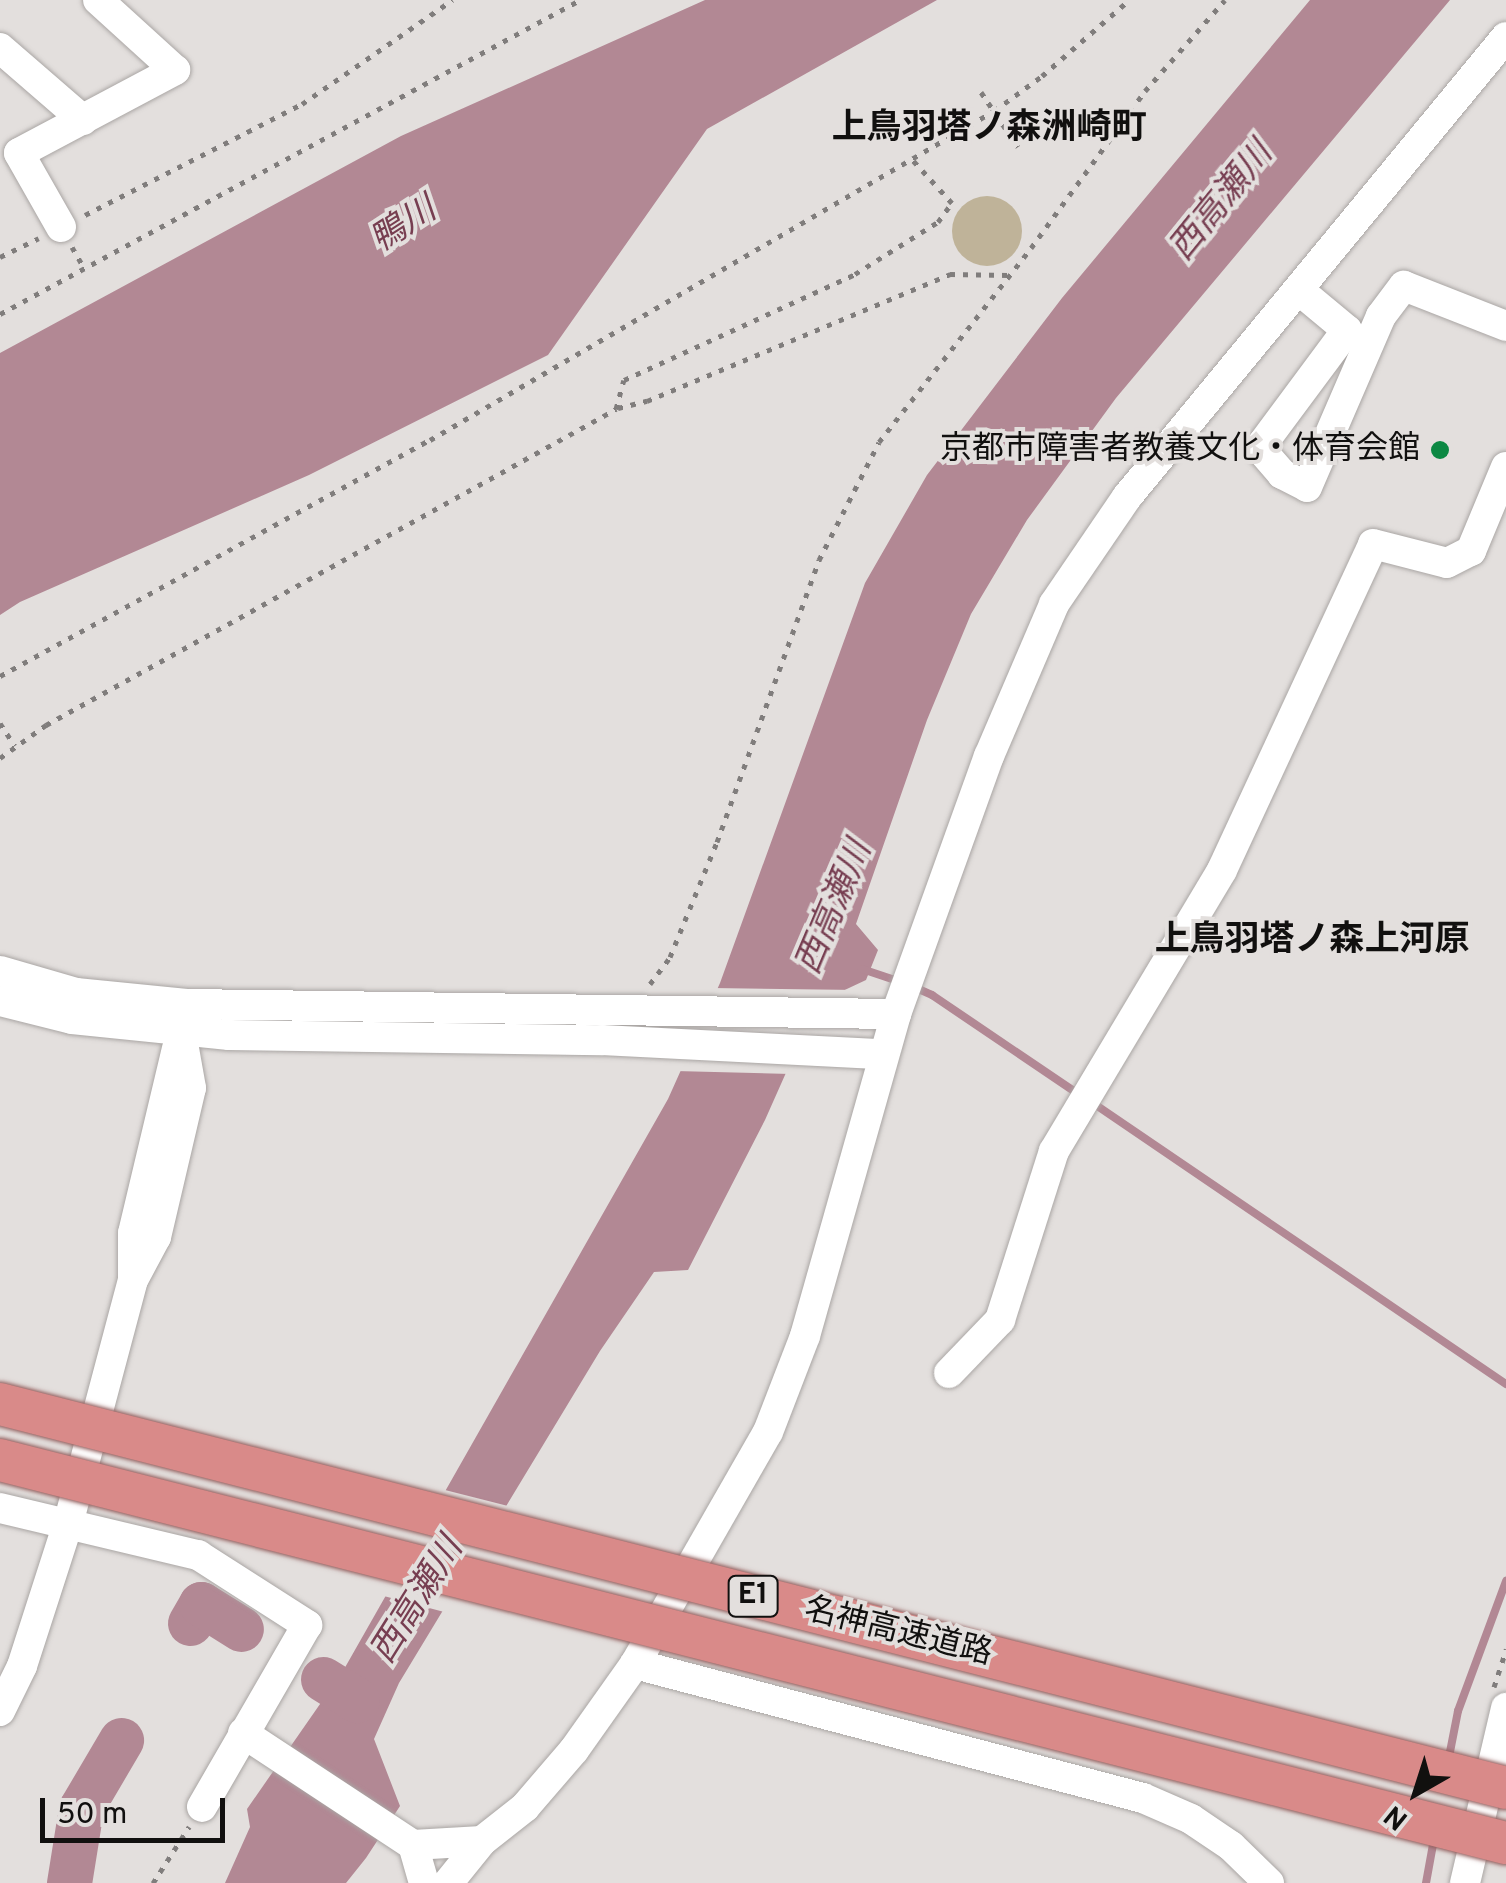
<!DOCTYPE html>
<meta charset="utf-8">
<style>
body{margin:0}
#map{position:relative;width:1506px;height:1883px;overflow:hidden;background:#e3dfdd;font-family:Overpass,"Noto Sans JP",sans-serif}
div>[style]{position:absolute}
.green>*{inset:0;background:#bfb399}
.round{border-radius:50%}
.water>*{inset:0;background:#b28894}
.pier>*{inset:0;background:#e3dfdd}
.stream>*{height:8px;margin:-4px;padding:0 4px;transform-origin:4px;border-radius:4px;background:#b28894}
.river>*{height:45px;margin:-22.5px;padding:0 22.5px;transform-origin:22.5px;border-radius:22.5px;background:#b28894}
.path>*{height:5px;margin-top:-2.5px;transform-origin:0;background:repeating-linear-gradient(90deg,#807d7c 0 5px,transparent 0 13px)}
.roads{filter:drop-shadow(0 0 2px #aaa6a4) drop-shadow(0 0 2px #aaa6a4)}
.minor>*{height:30px;margin:-15px;padding:0 15px;transform-origin:15px;border-radius:15px;background:#fff}
.bridges{filter:drop-shadow(0 0 2px #935f5e) drop-shadow(0 0 2px #935f5e)}
.highway-bridge>*{height:42px;margin:-21px;padding:0 21px;transform-origin:21px;border-radius:21px;background:#d98a89}
.dots>*{width:28px;height:28px;translate:-50% -50%;box-sizing:border-box;border:5px solid #e3dfdd;border-radius:50%}
span{translate:-50% -50%;white-space:nowrap;text-align:center;line-height:1.15;-webkit-text-stroke:8px #e3dfdd;paint-order:stroke}
.shield-label span{padding:2px 8px;background:#e3dfdd;border:2px solid;border-radius:8px;-webkit-text-stroke-width:0}
.shield-label{font-size:30px;color:#11100f;font-weight:700}
.poi-label{font-size:32px;color:#11100f}
.right{translate:-100% -50%;text-align:right}
.street-label{font-size:32px;color:#11100f}
.neighbourhood-label{font-size:35px;color:#11100f;font-weight:700}
.water-label{font-size:35px;color:#773e51;font-style:italic}
.north{position:absolute;left:1366px;top:1743px;width:100px;height:100px;-webkit-text-stroke:8px #e3dfdd;paint-order:stroke;rotate:219deg;font-size:28px;font-weight:700;line-height:40px;text-align:center;color:#11100f}
.north::after{content:'';display:block;margin:auto;width:35px;height:45px;background:#11100f;clip-path:polygon(50% 0,100% 100%,50% 72%,0 100%)}
.scale{position:absolute;left:40px;top:1798px;width:185px;height:45px;box-sizing:border-box;border:5px solid #11100f;border-top:0;padding-left:12px;font-size:30px;line-height:35px;white-space:nowrap;color:#11100f;-webkit-text-stroke:8px #e3dfdd;paint-order:stroke}
</style>
<div id="map">
<div class="green">
<div class="round" style="left:952px;top:196px;width:70px;height:70px"></div>
</div>
<div class="water">
<div style="clip-path:polygon(705px 0,937px 0,707px 129px,548px 355px,309px 475px,20px 602px,0 615px,0 353px,401px 136px)"></div>
<div style="clip-path:polygon(1310px 0,1450px 0,1116px 398px,1027px 520px,971px 614px,927px 720px,856px 924px,878px 950px,866px 980px,817px 1003px,765px 1120px,688px 1270px,654px 1272px,600px 1351px,399px 1683px,374px 1739px,400px 1806px,366px 1858px,346px 1883px,225px 1883px,250px 1827px,247px 1809px,343px 1671px,668px 1099px,720px 983px,865px 583px,927px 475px,1062px 298px)"></div>
</div>
<div class="pier">
<div style="clip-path:polygon(712px 988px,857px 990px,821px 1007px,791px 1074px,675px 1071px)"></div>
<div style="clip-path:polygon(441px 1489px,512px 1507px,448px 1613px,380px 1595px)"></div>
</div>
<div class="stream">
<div style="left:862px;top:969px;width:41px;rotate:18.4deg"></div>
<div style="left:914px;top:987px;width:20px;rotate:24deg"></div>
<div style="left:932px;top:995px;width:176px;rotate:34.1deg"></div>
<div style="left:1090px;top:1101px;width:503px;rotate:34.23deg"></div>
<div style="left:1448px;top:1762px;width:52px;rotate:-78.9deg"></div>
<div style="left:1458px;top:1711px;width:139px;rotate:-69.7deg"></div>
<div style="left:1426px;top:1883px;width:45px;rotate:-79.7deg"></div>
</div>
<div class="river">
<div style="left:190px;top:1623px;width:22px;rotate:-60deg"></div>
<div style="left:201px;top:1604px;width:47px;rotate:32deg"></div>
<div style="left:323px;top:1679px;width:40px;rotate:32deg"></div>
<div style="left:69px;top:1883px;width:76px;rotate:-80.9deg"></div>
<div style="left:81px;top:1808px;width:79px;rotate:-59.5deg"></div>
</div>
<div class="path">
<div style="left:981px;top:92px;width:66px;rotate:56.1deg"></div>
<div style="left:85px;top:215px;width:244px;rotate:-27.1deg"></div>
<div style="left:302px;top:104px;width:183px;rotate:-34.7deg"></div>
<div style="left:72px;top:247px;width:24px;rotate:60deg"></div>
<div style="left:0;top:257px;width:43px;rotate:-26deg"></div>
<div style="left:0;top:314px;width:660px;rotate:-28.43deg"></div>
<div style="left:618px;top:408px;width:30px;rotate:-14deg"></div>
<div style="left:647px;top:401px;width:329px;rotate:-22.7deg"></div>
<div style="left:950px;top:274px;width:58px;rotate:1deg"></div>
<div style="left:0;top:676px;width:491px;rotate:-28.8deg"></div>
<div style="left:430px;top:440px;width:653px;rotate:-30.26deg"></div>
<div style="left:994px;top:111px;width:59px;rotate:-36.1deg"></div>
<div style="left:1042px;top:76px;width:116px;rotate:-41.1deg"></div>
<div style="left:0;top:723px;width:27px;rotate:57deg"></div>
<div style="left:0;top:758px;width:57px;rotate:-35.7deg"></div>
<div style="left:46px;top:725px;width:652px;rotate:-29deg"></div>
<div style="left:616px;top:409px;width:30px;rotate:-75deg"></div>
<div style="left:624px;top:380px;width:254px;rotate:-24.6deg"></div>
<div style="left:855px;top:274px;width:98px;rotate:-32.1deg"></div>
<div style="left:938px;top:222px;width:24px;rotate:-54deg"></div>
<div style="left:952px;top:203px;width:62px;rotate:-132.4deg"></div>
<div style="left:650px;top:984px;width:34px;rotate:-53deg"></div>
<div style="left:670px;top:957px;width:124px;rotate:-67.8deg"></div>
<div style="left:717px;top:842px;width:300px;rotate:-70.1deg"></div>
<div style="left:819px;top:560px;width:132px;rotate:-63deg"></div>
<div style="left:879px;top:442px;width:246px;rotate:-51.9deg"></div>
<div style="left:1031px;top:248px;width:194px;rotate:-54deg"></div>
<div style="left:1145px;top:91px;width:121px;rotate:-48.7deg"></div>
<div style="left:1494px;top:1687px;width:40px;rotate:-72deg"></div>
<div style="left:153px;top:1883px;width:67px;rotate:-57.3deg"></div>
</div>
<div class="roads">
<div class="minor">
<div style="left:0;top:48px;width:110px;rotate:40.9deg"></div>
<div style="left:61px;top:227px;width:85px;rotate:-119.6deg"></div>
<div style="left:19px;top:153px;width:177px;rotate:-28deg"></div>
<div style="left:175px;top:70px;width:104px;rotate:-137.7deg"></div>
<div style="left:1300px;top:291px;width:61px;rotate:39.7deg"></div>
<div style="left:1347px;top:330px;width:141px;rotate:126.6deg"></div>
<div style="left:1263px;top:443px;width:9px;rotate:90deg"></div>
<div style="left:1263px;top:452px;width:29px;rotate:49deg"></div>
<div style="left:1282px;top:474px;width:28px;rotate:27deg"></div>
<div style="left:1307px;top:487px;width:186px;rotate:-66.6deg"></div>
<div style="left:1381px;top:316px;width:38px;rotate:-53deg"></div>
<div style="left:1404px;top:286px;width:110px;rotate:21.4deg"></div>
<div style="left:0;top:971px;width:79px;rotate:16.1deg"></div>
<div style="left:76px;top:993px;width:111px;rotate:5.7deg"></div>
<div style="left:186px;top:1004px;width:710px;rotate:0.81deg"></div>
<div style="left:0;top:1001px;width:74px;rotate:14deg"></div>
<div style="left:72px;top:1019px;width:158px;rotate:5.8deg"></div>
<div style="left:229px;top:1035px;width:373px;rotate:0.8deg"></div>
<div style="left:602px;top:1040px;width:280px;rotate:2.9deg"></div>
<div style="left:133px;top:1277px;width:44px;rotate:-90deg"></div>
<div style="left:133px;top:1233px;width:190px;rotate:-76.6deg"></div>
<div style="left:949px;top:1373px;width:74px;rotate:-46.1deg"></div>
<div style="left:1000px;top:1320px;width:177px;rotate:-72.3deg"></div>
<div style="left:1054px;top:1151px;width:327px;rotate:-59.1deg"></div>
<div style="left:1222px;top:870px;width:359px;rotate:-65.1deg"></div>
<div style="left:1373px;top:544px;width:76px;rotate:14.4deg"></div>
<div style="left:1447px;top:563px;width:27px;rotate:-27deg"></div>
<div style="left:1471px;top:551px;width:91px;rotate:-67.4deg"></div>
<div style="left:0;top:1508px;width:204px;rotate:13.4deg"></div>
<div style="left:198px;top:1555px;width:130px;rotate:32.7deg"></div>
<div style="left:307px;top:1625px;width:210px;rotate:120deg"></div>
<div style="left:635px;top:1664px;width:525px;rotate:14.78deg"></div>
<div style="left:1143px;top:1798px;width:52px;rotate:23.6deg"></div>
<div style="left:1191px;top:1819px;width:48px;rotate:34deg"></div>
<div style="left:1231px;top:1846px;width:53px;rotate:44.2deg"></div>
<div style="left:0;top:1711px;width:50px;rotate:-63.9deg"></div>
<div style="left:22px;top:1666px;width:149px;rotate:-72.1deg"></div>
<div style="left:68px;top:1524px;width:253px;rotate:-75.1deg"></div>
<div style="left:133px;top:1280px;width:49px;rotate:-61.9deg"></div>
<div style="left:156px;top:1237px;width:153px;rotate:-76.8deg"></div>
<div style="left:191px;top:1088px;width:57px;rotate:-100.1deg"></div>
<div style="left:243px;top:1733px;width:204px;rotate:33.4deg"></div>
<div style="left:424px;top:1883px;width:40px;rotate:-106deg"></div>
<div style="left:413px;top:1845px;width:69px;rotate:-3.3deg"></div>
<div style="left:448px;top:1883px;width:54px;rotate:-51deg"></div>
<div style="left:482px;top:1841px;width:55px;rotate:-38.3deg"></div>
<div style="left:525px;top:1807px;width:75px;rotate:-49.3deg"></div>
<div style="left:574px;top:1750px;width:105px;rotate:-54.7deg"></div>
<div style="left:635px;top:1664px;width:267px;rotate:-60.2deg"></div>
<div style="left:768px;top:1432px;width:103px;rotate:-68.9deg"></div>
<div style="left:805px;top:1336px;width:335px;rotate:-74.2deg"></div>
<div style="left:896px;top:1014px;width:274px;rotate:-70.2deg"></div>
<div style="left:989px;top:756px;width:165px;rotate:-66.8deg"></div>
<div style="left:1054px;top:604px;width:130px;rotate:-55.7deg"></div>
<div style="left:1127px;top:497px;width:596px;rotate:-50.51deg"></div>
<div style="left:1465px;top:1883px;width:180px;rotate:-76.8deg"></div>
</div>
</div>
<div class="bridges">
<div class="highway-bridge">
<div style="left:0;top:1404px;width:1554px;rotate:14.3deg"></div>
<div style="left:0;top:1460px;width:1554px;rotate:14.27deg"></div>
</div>
</div>
<div class="dots">
<div style="left:1440px;top:450px;background:#0c8843"></div>
</div>
<div class="shield-label">
<span style="left:753px;top:1596px">E1</span>
</div>
<div class="poi-label">
<span class="right" style="left:1420px;top:450px">京都市障害者教養文化・体育会館</span>
</div>
<div class="street-label">
<span style="left:898px;top:1633px;rotate:14deg">名神高速道路</span>
</div>
<div class="neighbourhood-label">
<span style="left:989px;top:129px">上鳥羽塔ノ森洲崎町</span>
<span style="left:1312px;top:941px">上鳥羽塔ノ森上河原</span>
</div>
<div class="water-label">
<span style="left:1222px;top:202px;rotate:-51deg">西高瀬川</span>
<span style="left:404px;top:226px;rotate:-33deg">鴨川</span>
<span style="left:835px;top:908px;rotate:-67deg">西高瀬川</span>
<span style="left:418px;top:1601px;rotate:-58deg">西高瀬川</span>
</div>
<div class="north">N</div>
<div class="scale">50 m</div>
</div>
